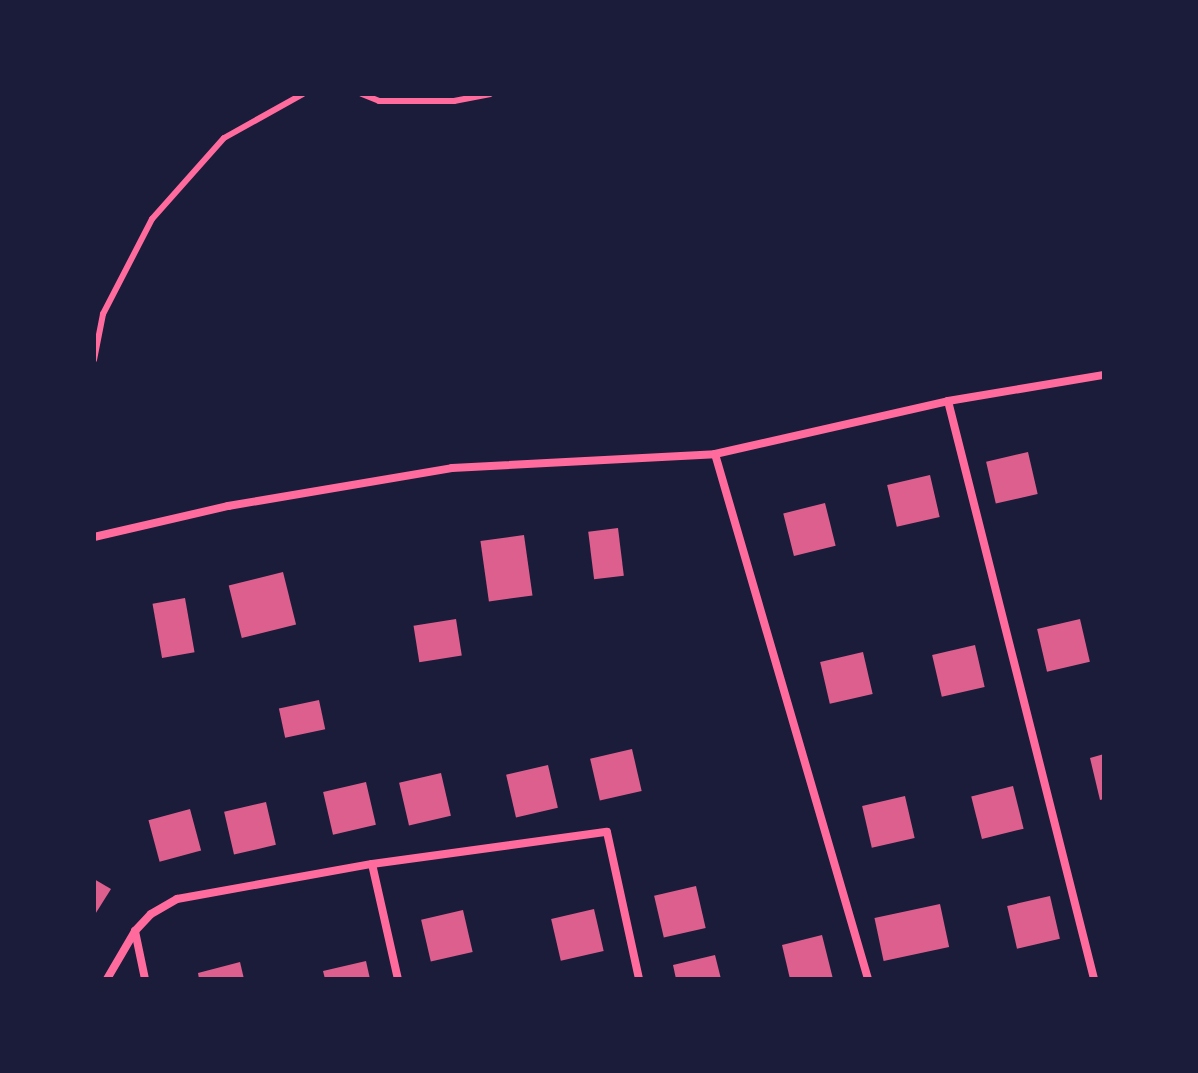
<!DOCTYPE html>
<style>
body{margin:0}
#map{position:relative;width:1198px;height:1073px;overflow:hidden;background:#1b1b3a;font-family:Lato,sans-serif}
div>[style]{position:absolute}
.building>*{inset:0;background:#dd5f8e;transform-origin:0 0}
.service>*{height:6px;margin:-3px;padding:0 3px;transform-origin:3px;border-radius:3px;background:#ff6b9d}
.minor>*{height:8px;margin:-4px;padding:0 4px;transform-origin:4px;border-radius:4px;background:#ff6b9d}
span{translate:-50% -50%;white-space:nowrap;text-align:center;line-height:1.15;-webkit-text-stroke:6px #1b1b3a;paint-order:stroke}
.frame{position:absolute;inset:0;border:96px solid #1b1b3a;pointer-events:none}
</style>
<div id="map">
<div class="building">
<div style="left:1028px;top:452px;width:43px;height:43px;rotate:77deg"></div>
<div style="left:930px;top:475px;width:43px;height:44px;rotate:77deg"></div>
<div style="left:825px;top:503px;width:44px;height:43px;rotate:76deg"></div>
<div style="left:618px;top:528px;width:48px;height:30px;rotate:83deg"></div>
<div style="left:524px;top:535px;width:61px;height:44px;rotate:82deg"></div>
<div style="left:283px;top:572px;width:54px;height:56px;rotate:76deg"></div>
<div style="left:185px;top:598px;width:55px;height:33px;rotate:80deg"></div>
<div style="left:456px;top:619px;width:37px;height:43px;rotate:81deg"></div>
<div style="left:1080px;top:619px;width:44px;height:44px;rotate:77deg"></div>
<div style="left:975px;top:645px;width:43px;height:44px;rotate:77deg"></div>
<div style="left:863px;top:652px;width:43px;height:44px;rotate:77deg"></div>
<div style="left:319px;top:700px;width:30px;height:41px;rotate:78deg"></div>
<div style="left:632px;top:749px;width:43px;height:43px;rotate:77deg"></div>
<div style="clip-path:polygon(1104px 754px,1104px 799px,1100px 800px,1090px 758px)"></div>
<div style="left:548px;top:765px;width:44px;height:43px;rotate:77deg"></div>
<div style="left:441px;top:773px;width:44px;height:43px;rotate:77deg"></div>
<div style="left:366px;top:782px;width:44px;height:44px;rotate:77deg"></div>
<div style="left:1013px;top:786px;width:44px;height:43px;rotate:76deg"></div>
<div style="left:905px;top:796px;width:43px;height:44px;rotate:77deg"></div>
<div style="left:266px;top:802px;width:44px;height:43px;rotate:77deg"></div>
<div style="left:190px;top:809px;width:43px;height:43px;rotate:75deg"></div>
<div style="clip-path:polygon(94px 879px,111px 889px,94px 916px)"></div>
<div style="left:696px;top:886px;width:43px;height:43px;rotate:77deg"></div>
<div style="left:1050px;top:896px;width:44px;height:44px;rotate:77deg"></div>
<div style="left:940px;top:904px;width:44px;height:67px;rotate:78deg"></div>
<div style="left:594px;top:909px;width:43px;height:44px;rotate:77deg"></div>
<div style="left:463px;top:910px;width:43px;height:43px;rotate:77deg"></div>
<div style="clip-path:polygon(822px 935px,833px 979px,790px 979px,782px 945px)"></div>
<div style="clip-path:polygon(715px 955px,721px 979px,676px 979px,673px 965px)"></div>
<div style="clip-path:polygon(366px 961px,370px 979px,325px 979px,323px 971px)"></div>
<div style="clip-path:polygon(240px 962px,244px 979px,199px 979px,198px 973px)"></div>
</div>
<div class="service">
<div style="left:362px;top:94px;width:18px;rotate:22deg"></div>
<div style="left:379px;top:101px;width:75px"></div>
<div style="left:454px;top:101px;width:37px;rotate:-11deg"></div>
<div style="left:94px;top:360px;width:47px;rotate:-78.9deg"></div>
<div style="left:103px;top:314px;width:107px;rotate:-62.7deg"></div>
<div style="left:152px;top:219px;width:108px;rotate:-48.4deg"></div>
<div style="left:224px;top:138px;width:90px;rotate:-29.1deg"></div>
</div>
<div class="minor">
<div style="left:948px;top:401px;width:596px;rotate:75.82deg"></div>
<div style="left:715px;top:454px;width:547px;rotate:73.75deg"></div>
<div style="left:94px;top:537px;width:138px;rotate:-13deg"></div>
<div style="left:228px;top:506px;width:227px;rotate:-9.6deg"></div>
<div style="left:452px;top:468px;width:263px;rotate:-3deg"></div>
<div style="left:715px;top:454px;width:239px;rotate:-12.8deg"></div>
<div style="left:948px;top:401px;width:158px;rotate:-9.5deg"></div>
<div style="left:372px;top:864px;width:118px;rotate:77.3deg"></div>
<div style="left:107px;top:979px;width:56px;rotate:-59.7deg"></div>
<div style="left:145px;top:979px;width:49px;rotate:-101.8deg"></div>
<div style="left:135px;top:931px;width:23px;rotate:-47deg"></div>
<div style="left:151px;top:914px;width:30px;rotate:-30deg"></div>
<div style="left:177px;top:899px;width:198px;rotate:-10.2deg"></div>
<div style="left:372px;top:864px;width:237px;rotate:-7.8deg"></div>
<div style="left:607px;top:832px;width:150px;rotate:77.7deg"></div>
</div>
<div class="frame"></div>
</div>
